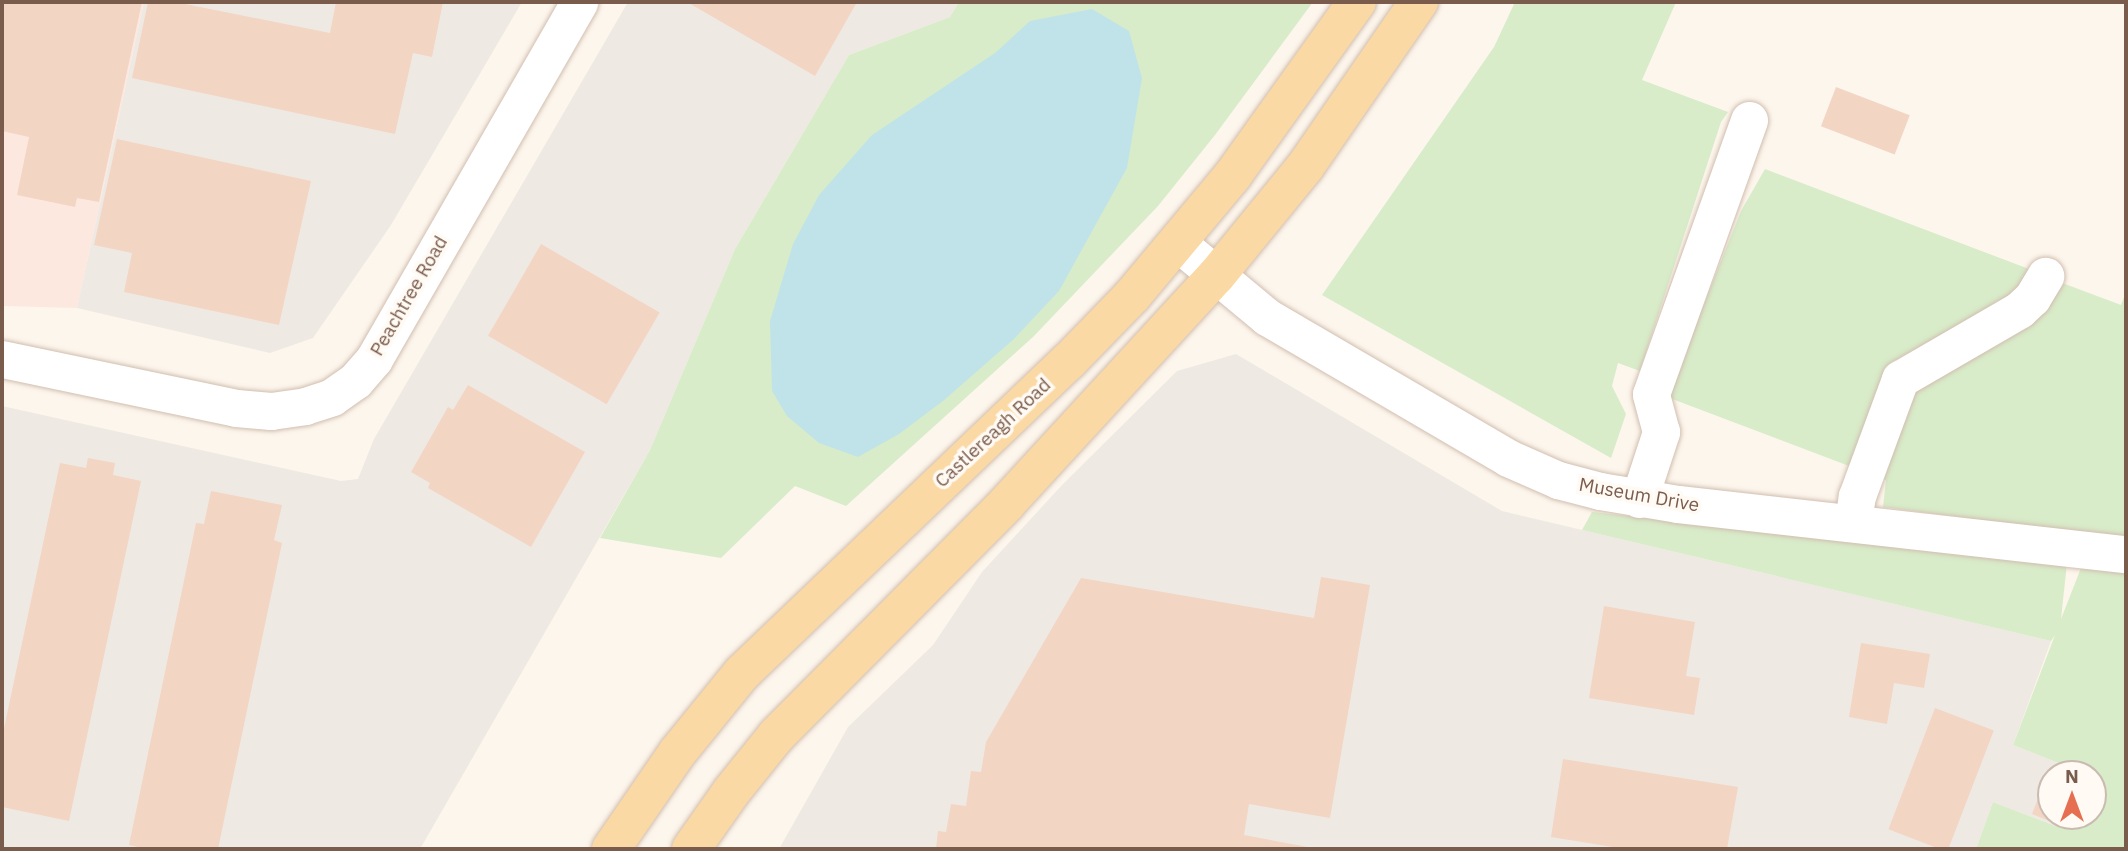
<!DOCTYPE html>
<style>
body{margin:0}
#map{position:relative;width:2128px;height:851px;overflow:hidden;background:#fdf6ec;font-family:"IBM Plex Sans",sans-serif}
div>[style]{position:absolute}
.commercial>*{inset:0;background:#fde8e0}
.industrial>*{inset:0;background:#efe9e4}
.green>*{inset:0;background:#d8ecc9}
.water>*{inset:0;background:#bfe3e8}
.building>*{inset:0;background:#f3d5c3;transform-origin:0 0}
.roads{filter:drop-shadow(0 0 2px #d1beb0) drop-shadow(0 0 2px #d1beb0)}
.minor>*{height:37px;margin:-18.5px;padding:0 18.5px;transform-origin:18.5px;border-radius:18.5px;background:#fff}
.major>*{height:38px;margin:-19px;padding:0 19px;transform-origin:19px;border-radius:19px;background:#fbd9a5}
span{translate:-50% -50%;white-space:nowrap;text-align:center;line-height:1.15;-webkit-text-stroke:7px #fffaf3;paint-order:stroke}
.street-label{font-size:19px;color:#7a5c4d}
.frame{position:absolute;inset:0;border:4px solid #7a5c4d;pointer-events:none}
.north{position:absolute;left:2037px;top:760px;width:70px;height:70px;box-sizing:border-box;background:#fffaf3;border:2px solid #cabbb1;border-radius:50%;rotate:0deg;font-size:19px;font-weight:700;line-height:28px;text-align:center;color:#7a5c4d}
.north::after{content:'';display:block;margin:auto;width:24px;height:32px;background:#e76f51;clip-path:polygon(50% 0,100% 100%,50% 72%,0 100%)}
</style>
<div id="map">
<div class="commercial">
<div style="clip-path:polygon(2px 2px,144px 2px,77px 308px,2px 306px)"></div>
</div>
<div class="industrial">
<div style="clip-path:polygon(144px 2px,522px 2px,391px 225px,313px 338px,270px 353px,77px 308px)"></div>
<div style="clip-path:polygon(628px 2px,959px 2px,950px 17px,849px 55px,735px 249px,650px 450px,420px 849px,2px 849px,2px 406px,341px 481px,358px 479px,374px 439px)"></div>
<div style="clip-path:polygon(1236px 354px,1502px 511px,2051px 641px,2013px 745px,2079px 771px,2078px 774px,2051px 774px,2051px 816px,2063px 816px,2058px 827px,1993px 802px,1976px 849px,779px 849px,848px 727px,933px 645px,982px 572px,1062px 485px,1177px 371px)"></div>
</div>
<div class="green">
<div style="clip-path:polygon(959px 2px,1313px 2px,1215px 135px,1158px 206px,1033px 337px,846px 506px,795px 486px,721px 558px,600px 538px,650px 450px,735px 249px,849px 55px,950px 17px)"></div>
<div style="clip-path:polygon(1515px 2px,1676px 2px,1642px 80px,1728px 112px,1721px 122px,1640px 371px,1618px 363px,1612px 386px,1626px 414px,1611px 458px,1322px 295px,1494px 47px)"></div>
<div style="clip-path:polygon(1765px 169px,2029px 269px,2015px 294px,1892px 362px,1849px 466px,1667px 397px,1741px 211px)"></div>
<div style="clip-path:polygon(2057px 281px,2121px 305px,2126px 292px,2126px 539px,1883px 507px,1886px 480px,1879px 480px,1913px 387px)"></div>
<div style="clip-path:polygon(1592px 512px,2067px 563px,2061px 619px,2083px 563px,2126px 567px,2126px 849px,1976px 849px,1993px 802px,2058px 827px,2063px 816px,2093px 816px,2093px 774px,2078px 774px,2079px 771px,2013px 745px,2055px 635px,2051px 641px,1582px 530px)"></div>
</div>
<div class="water">
<div style="clip-path:polygon(1092px 9px,1129px 31px,1142px 78px,1127px 168px,1059px 291px,1014px 339px,943px 401px,899px 434px,858px 457px,819px 443px,787px 416px,772px 391px,770px 321px,793px 244px,819px 195px,872px 135px,995px 53px,1030px 21px)"></div>
</div>
<div class="building">
<div style="clip-path:polygon(2px 2px,142px 2px,99px 202px,77px 198px,75px 207px,17px 195px,29px 137px,2px 131px)"></div>
<div style="clip-path:polygon(148px 2px,175px 2px,330px 33px,336px 2px,443px 2px,432px 57px,413px 53px,395px 134px,132px 78px)"></div>
<div style="clip-path:polygon(687px 2px,857px 2px,815px 76px)"></div>
<div style="left:1836px;top:87px;width:79px;height:42px;rotate:21deg"></div>
<div style="clip-path:polygon(117px 139px,311px 181px,279px 325px,124px 292px,132px 253px,94px 245px)"></div>
<div style="left:541px;top:244px;width:137px;height:106px;rotate:30deg"></div>
<div style="clip-path:polygon(468px 385px,585px 452px,531px 547px,428px 488px,430px 483px,411px 472px,448px 407px,453px 410px)"></div>
<div style="clip-path:polygon(88px 458px,115px 463px,113px 475px,141px 481px,69px 821px,2px 807px,2px 738px,60px 463px,86px 468px)"></div>
<div style="clip-path:polygon(211px 491px,282px 505px,274px 540px,282px 543px,218px 849px,147px 849px,129px 845px,196px 523px,204px 524px)"></div>
<div style="clip-path:polygon(1321px 577px,1370px 585px,1330px 818px,1249px 804px,1244px 835px,1318px 849px,936px 849px,938px 831px,946px 832px,951px 804px,966px 806px,971px 771px,981px 772px,986px 742px,1081px 578px,1314px 618px)"></div>
<div style="clip-path:polygon(1604px 606px,1695px 622px,1686px 676px,1700px 678px,1694px 715px,1589px 698px)"></div>
<div style="clip-path:polygon(1861px 643px,1930px 654px,1924px 688px,1894px 683px,1887px 724px,1849px 717px)"></div>
<div style="left:1935px;top:708px;width:63px;height:130px;rotate:21deg"></div>
<div style="clip-path:polygon(1563px 759px,1738px 787px,1727px 849px,1625px 849px,1551px 837px)"></div>
<div style="clip-path:polygon(2051px 768px,2062px 771px,2061px 774px,2051px 774px,2051px 784px,2045px 782px)"></div>
<div style="clip-path:polygon(2041px 791px,2051px 795px,2051px 816px,2060px 816px,2057px 824px,2032px 814px)"></div>
</div>
<div class="roads">
<div class="minor">
<div style="left:1178px;top:243px;width:116px;rotate:39.7deg"></div>
<div style="left:1267px;top:317px;width:279px;rotate:30.3deg"></div>
<div style="left:1508px;top:458px;width:55px;rotate:23.7deg"></div>
<div style="left:1558px;top:480px;width:43px;rotate:14.7deg"></div>
<div style="left:1600px;top:491px;width:79px;rotate:9.5deg"></div>
<div style="left:1678px;top:504px;width:451px;rotate:6.4deg"></div>
<div style="left:2px;top:359px;width:239px;rotate:11.8deg"></div>
<div style="left:236px;top:408px;width:35px;rotate:5deg"></div>
<div style="left:271px;top:411px;width:34px;rotate:-8deg"></div>
<div style="left:305px;top:406px;width:28px;rotate:-18deg"></div>
<div style="left:332px;top:397px;width:28px;rotate:-35deg"></div>
<div style="left:355px;top:381px;width:29px;rotate:-49deg"></div>
<div style="left:374px;top:359px;width:412px;rotate:-60.1deg"></div>
<div style="left:1639px;top:499px;width:71px;rotate:-71.8deg"></div>
<div style="left:1661px;top:432px;width:39px;rotate:-105deg"></div>
<div style="left:1651px;top:394px;width:291px;rotate:-70.3deg"></div>
<div style="left:1853px;top:523px;width:27px;rotate:-82deg"></div>
<div style="left:1857px;top:496px;width:125px;rotate:-69.8deg"></div>
<div style="left:1900px;top:379px;width:138px;rotate:-30.1deg"></div>
<div style="left:2019px;top:310px;width:18px;rotate:-43deg"></div>
<div style="left:2032px;top:298px;width:26px;rotate:-59deg"></div>
</div>
<div class="major">
<div style="left:611px;top:849px;width:116px;rotate:-55.5deg"></div>
<div style="left:677px;top:753px;width:103px;rotate:-50.9deg"></div>
<div style="left:742px;top:673px;width:452px;rotate:-43.7deg"></div>
<div style="left:1069px;top:361px;width:91px;rotate:-45.9deg"></div>
<div style="left:1132px;top:296px;width:158px;rotate:-50.1deg"></div>
<div style="left:1233px;top:175px;width:213px;rotate:-54.4deg"></div>
<div style="left:691px;top:849px;width:70px;rotate:-54.9deg"></div>
<div style="left:731px;top:792px;width:72px;rotate:-51.2deg"></div>
<div style="left:776px;top:736px;width:327px;rotate:-45.2deg"></div>
<div style="left:1006px;top:504px;width:310px;rotate:-47.4deg"></div>
<div style="left:1216px;top:276px;width:141px;rotate:-50.8deg"></div>
<div style="left:1305px;top:167px;width:201px;rotate:-55.4deg"></div>
</div>
</div>
<div class="street-label">
<span style="left:409px;top:296px;rotate:-60deg">Peachtree Road</span>
<span style="left:993px;top:433px;rotate:-43deg">Castlereagh Road</span>
<span style="left:1639px;top:495px;rotate:10deg">Museum Drive</span>
</div>
<div class="frame"></div>
<div class="north">N</div>
</div>
